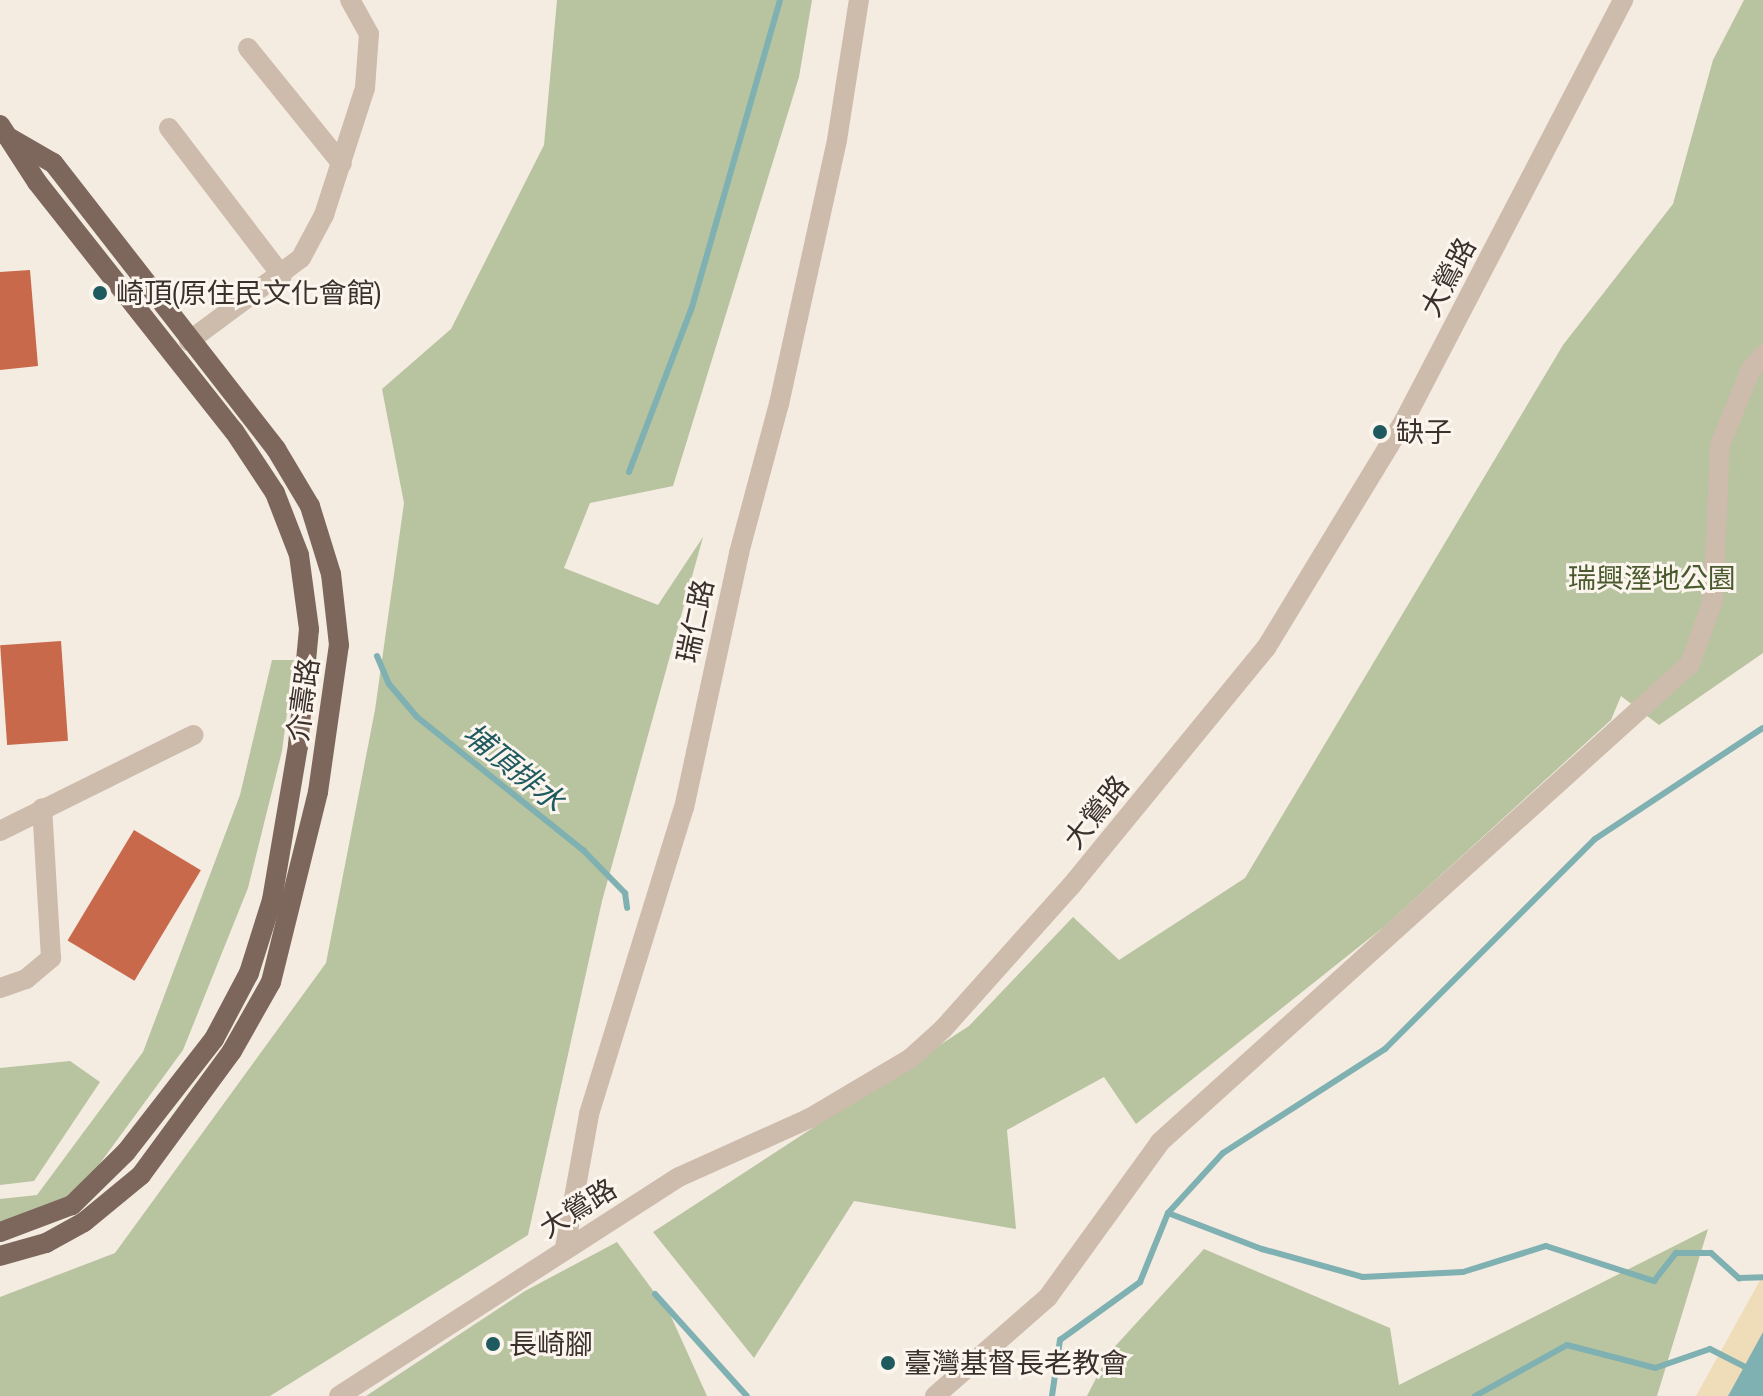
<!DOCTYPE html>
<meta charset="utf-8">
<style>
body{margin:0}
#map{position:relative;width:1763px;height:1396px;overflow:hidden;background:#f4ebe1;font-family:"Asap Condensed","Noto Sans TC",sans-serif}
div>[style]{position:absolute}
.green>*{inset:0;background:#b8c4a0}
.sand>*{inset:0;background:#efdcb8}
.water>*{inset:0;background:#7fb0b2}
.stream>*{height:6px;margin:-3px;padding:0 3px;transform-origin:3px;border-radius:3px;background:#7fb0b2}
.building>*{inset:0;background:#c8694b;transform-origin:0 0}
.minor>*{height:20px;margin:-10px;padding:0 10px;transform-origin:10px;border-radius:10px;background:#cdbbac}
.tertiary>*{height:20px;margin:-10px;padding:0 10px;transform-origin:10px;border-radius:10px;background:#cdbbac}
.primary>*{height:20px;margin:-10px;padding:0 10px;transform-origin:10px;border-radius:10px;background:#7d675c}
.dots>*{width:22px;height:22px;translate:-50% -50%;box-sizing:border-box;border:4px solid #fbf5ee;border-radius:50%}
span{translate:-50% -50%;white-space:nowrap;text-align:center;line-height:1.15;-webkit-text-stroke:6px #fbf5ee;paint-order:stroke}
.street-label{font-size:28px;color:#3b302b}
.poi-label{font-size:28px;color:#3b302b}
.left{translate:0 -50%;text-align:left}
.park-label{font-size:28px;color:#4a5a2e}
.water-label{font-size:30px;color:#1f5a5e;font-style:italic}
</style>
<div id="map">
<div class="green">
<div style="clip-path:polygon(557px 0,812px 0,799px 77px,673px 486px,590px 503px,564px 568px,658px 605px,703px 537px,602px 901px,528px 1235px,270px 1396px,0 1396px,0 1297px,115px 1253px,326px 963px,375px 710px,404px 503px,382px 389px,451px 329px,544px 145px)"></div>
<div style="clip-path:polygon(1744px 0,1763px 0,1763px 653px,1659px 725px,1621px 696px,1611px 720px,1385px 926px,1136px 1124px,1104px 1077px,1007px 1130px,1016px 1229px,854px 1201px,754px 1358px,653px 1232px,969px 1026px,1073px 917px,1119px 960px,1245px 878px,1563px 345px,1673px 204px,1713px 60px)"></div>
<div style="clip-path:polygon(272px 660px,294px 660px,282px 751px,248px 888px,183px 1050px,79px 1192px,0 1226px,0 1199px,37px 1195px,143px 1052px,240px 795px)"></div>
<div style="clip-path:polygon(70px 1061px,100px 1082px,34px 1181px,0 1185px,0 1068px)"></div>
<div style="clip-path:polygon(1708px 1229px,1657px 1396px,1087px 1396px,1109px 1353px,1204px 1249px,1390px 1328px,1399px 1385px)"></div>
<div style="clip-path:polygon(617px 1242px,669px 1312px,707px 1396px,366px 1396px,525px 1291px)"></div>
</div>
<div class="sand">
<div style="clip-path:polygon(1763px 1275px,1763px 1396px,1696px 1396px)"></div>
</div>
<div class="water">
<div style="clip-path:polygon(1763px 1332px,1763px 1396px,1728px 1396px,1739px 1376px)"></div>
</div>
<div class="stream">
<div style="left:629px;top:472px;width:177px;rotate:-69.1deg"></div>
<div style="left:692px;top:307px;width:319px;rotate:-74deg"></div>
<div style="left:377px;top:656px;width:30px;rotate:67deg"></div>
<div style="left:389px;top:684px;width:43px;rotate:49.7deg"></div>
<div style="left:417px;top:717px;width:214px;rotate:38.7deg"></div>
<div style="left:584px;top:851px;width:59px;rotate:45.7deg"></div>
<div style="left:625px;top:893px;width:15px;rotate:82deg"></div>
<div style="left:1168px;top:1213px;width:101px;rotate:21deg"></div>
<div style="left:1262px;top:1249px;width:105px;rotate:15.5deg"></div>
<div style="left:1363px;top:1277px;width:100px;rotate:-2.9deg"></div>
<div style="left:1463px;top:1272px;width:87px;rotate:-17.4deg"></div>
<div style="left:1546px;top:1246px;width:114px;rotate:18deg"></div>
<div style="left:1654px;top:1281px;width:36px;rotate:-52deg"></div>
<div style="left:1676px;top:1253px;width:35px"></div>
<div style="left:1711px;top:1253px;width:38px;rotate:42deg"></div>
<div style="left:1739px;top:1278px;width:24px;rotate:-2deg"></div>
<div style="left:655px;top:1294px;width:137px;rotate:48deg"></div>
<div style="left:1052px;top:1396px;width:57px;rotate:-81.9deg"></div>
<div style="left:1060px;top:1340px;width:99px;rotate:-35.9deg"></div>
<div style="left:1140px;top:1282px;width:74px;rotate:-67.9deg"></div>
<div style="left:1168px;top:1213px;width:81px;rotate:-47.5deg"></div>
<div style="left:1223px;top:1153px;width:193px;rotate:-32.7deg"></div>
<div style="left:1385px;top:1049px;width:297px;rotate:-45deg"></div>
<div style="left:1595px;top:839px;width:201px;rotate:-33.5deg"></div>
<div style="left:1475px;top:1396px;width:105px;rotate:-29deg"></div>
<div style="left:1567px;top:1345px;width:91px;rotate:14.6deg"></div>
<div style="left:1655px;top:1368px;width:58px;rotate:-19.1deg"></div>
<div style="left:1710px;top:1349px;width:59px;rotate:27deg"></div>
</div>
<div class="building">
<div style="clip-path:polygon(30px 270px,38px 366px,0 370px,0 272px)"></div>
<div style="left:61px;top:641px;width:100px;height:61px;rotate:86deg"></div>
<div style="left:134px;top:830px;width:78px;height:129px;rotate:31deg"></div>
</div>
<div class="minor">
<div style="left:248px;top:48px;width:149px;rotate:51deg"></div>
<div style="left:169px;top:128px;width:186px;rotate:52.6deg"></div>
<div style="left:189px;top:341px;width:139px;rotate:-36.5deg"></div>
<div style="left:301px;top:258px;width:49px;rotate:-61.9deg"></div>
<div style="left:324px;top:215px;width:133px;rotate:-72.1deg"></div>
<div style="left:365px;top:88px;width:54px;rotate:-85.8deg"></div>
<div style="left:369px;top:34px;width:39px;rotate:-119deg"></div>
<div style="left:0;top:831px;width:216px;rotate:-26.4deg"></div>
<div style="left:0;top:988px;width:28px;rotate:-19deg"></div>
<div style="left:26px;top:979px;width:33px;rotate:-40deg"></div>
<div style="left:51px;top:958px;width:150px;rotate:-93.4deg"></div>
<div style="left:935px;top:1396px;width:150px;rotate:-41.2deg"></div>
<div style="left:1048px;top:1297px;width:191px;rotate:-54.1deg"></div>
<div style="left:1160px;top:1142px;width:714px;rotate:-42.05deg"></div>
<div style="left:1690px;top:664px;width:68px;rotate:-70.2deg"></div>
<div style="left:1713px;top:600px;width:155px;rotate:-87.4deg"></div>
<div style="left:1720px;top:445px;width:80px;rotate:-67.9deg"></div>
<div style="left:1750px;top:371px;width:21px;rotate:-51deg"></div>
</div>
<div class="tertiary">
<div style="left:565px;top:1248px;width:136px;rotate:-79.8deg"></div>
<div style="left:589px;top:1114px;width:320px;rotate:-72.8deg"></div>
<div style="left:684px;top:808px;width:261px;rotate:-77.8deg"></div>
<div style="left:739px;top:553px;width:154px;rotate:-75deg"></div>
<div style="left:779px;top:404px;width:270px;rotate:-77.6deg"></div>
<div style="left:837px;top:140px;width:142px;rotate:-81.1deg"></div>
<div style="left:339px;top:1396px;width:404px;rotate:-32.8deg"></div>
<div style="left:679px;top:1177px;width:144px;rotate:-24.2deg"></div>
<div style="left:810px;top:1118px;width:117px;rotate:-30.7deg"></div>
<div style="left:911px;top:1058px;width:43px;rotate:-42.2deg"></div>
<div style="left:943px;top:1029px;width:192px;rotate:-48.2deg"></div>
<div style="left:1071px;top:886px;width:308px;rotate:-50.7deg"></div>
<div style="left:1266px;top:648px;width:266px;rotate:-58.7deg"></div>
<div style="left:1404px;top:421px;width:475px;rotate:-62.5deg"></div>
</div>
<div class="primary">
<div style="left:0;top:125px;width:68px;rotate:57deg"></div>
<div style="left:37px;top:182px;width:318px;rotate:51.7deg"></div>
<div style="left:234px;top:431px;width:74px;rotate:56.5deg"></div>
<div style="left:275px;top:493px;width:66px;rotate:68.8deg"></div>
<div style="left:299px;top:555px;width:75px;rotate:82.3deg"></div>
<div style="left:309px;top:629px;width:118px;rotate:95.4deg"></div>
<div style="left:298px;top:746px;width:156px;rotate:99.6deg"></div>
<div style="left:272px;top:900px;width:77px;rotate:107.5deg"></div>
<div style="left:249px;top:973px;width:75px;rotate:117.9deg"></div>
<div style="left:214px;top:1039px;width:143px;rotate:127.9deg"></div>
<div style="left:126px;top:1152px;width:76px;rotate:135.5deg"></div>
<div style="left:72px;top:1205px;width:77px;rotate:159.4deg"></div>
<div style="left:0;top:1256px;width:48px;rotate:-15.8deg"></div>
<div style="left:46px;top:1243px;width:43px;rotate:-28.9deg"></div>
<div style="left:84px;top:1222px;width:74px;rotate:-39.5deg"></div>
<div style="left:141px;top:1175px;width:154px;rotate:-53.7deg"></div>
<div style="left:232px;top:1051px;width:79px;rotate:-60.5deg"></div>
<div style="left:271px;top:982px;width:196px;rotate:-76.1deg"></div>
<div style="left:318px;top:792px;width:148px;rotate:-81.9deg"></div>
<div style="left:339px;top:645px;width:71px;rotate:-96.4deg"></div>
<div style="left:331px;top:574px;width:71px;rotate:-107.2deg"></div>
<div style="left:310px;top:506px;width:66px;rotate:-120.8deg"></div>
<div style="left:276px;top:449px;width:363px;rotate:-127.9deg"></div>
<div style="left:53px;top:163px;width:52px;rotate:-150deg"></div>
</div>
<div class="dots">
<div style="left:100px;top:293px;background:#1f5a5e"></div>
<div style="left:1380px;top:432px;background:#1f5a5e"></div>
<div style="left:493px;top:1344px;background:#1f5a5e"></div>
<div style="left:888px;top:1363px;background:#1f5a5e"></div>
</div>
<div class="street-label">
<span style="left:1448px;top:277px;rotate:-62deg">大鶯路</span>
<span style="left:695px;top:621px;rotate:-78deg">瑞仁路</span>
<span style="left:303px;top:700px;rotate:-82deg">介壽路</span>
<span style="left:1096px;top:812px;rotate:-51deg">大鶯路</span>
<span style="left:578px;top:1208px;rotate:-32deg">大鶯路</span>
</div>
<div class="poi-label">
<span class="left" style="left:116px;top:293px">崎頂(原住民文化會館)</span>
<span class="left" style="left:1396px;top:432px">缺子</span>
<span class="left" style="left:509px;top:1344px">長崎腳</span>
<span class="left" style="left:904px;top:1363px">臺灣基督長老教會</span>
</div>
<div class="park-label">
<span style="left:1652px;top:578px">瑞興溼地公園</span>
</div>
<div class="water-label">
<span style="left:514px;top:767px;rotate:39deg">埔頂排水</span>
</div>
</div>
